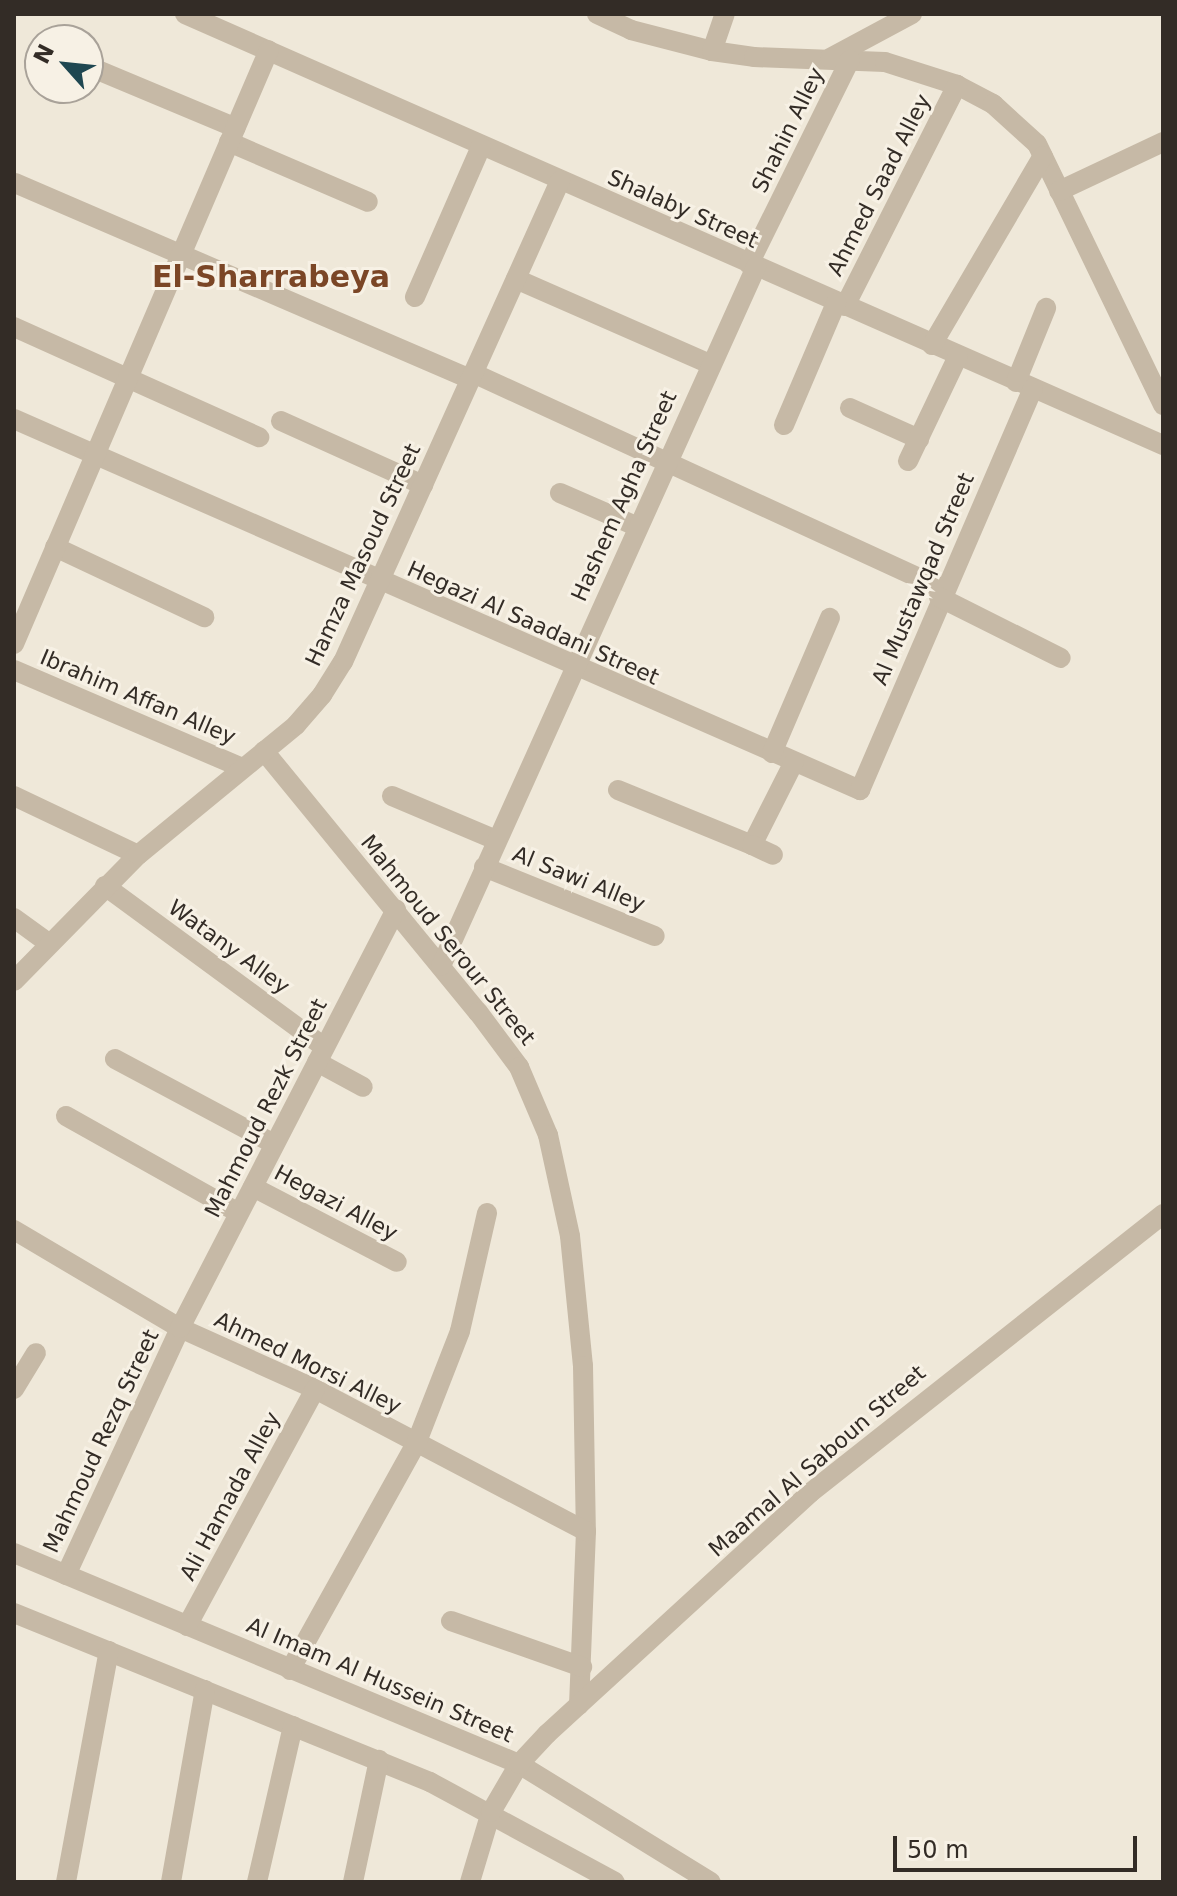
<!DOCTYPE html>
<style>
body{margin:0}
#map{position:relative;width:1177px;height:1896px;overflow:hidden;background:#efe8d9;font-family:"DejaVu Sans",sans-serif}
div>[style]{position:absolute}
.minor>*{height:20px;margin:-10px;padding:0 10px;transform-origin:10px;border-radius:10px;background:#c6b9a6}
span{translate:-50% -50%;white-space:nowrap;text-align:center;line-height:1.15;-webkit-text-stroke:6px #f7f1e5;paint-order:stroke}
.street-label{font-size:22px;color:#332c26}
.district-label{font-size:30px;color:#7b4626;font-weight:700}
.frame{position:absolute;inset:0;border:16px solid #332c26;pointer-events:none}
.north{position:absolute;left:24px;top:24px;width:80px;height:80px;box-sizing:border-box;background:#f7f1e5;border:2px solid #a9a299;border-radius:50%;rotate:297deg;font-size:22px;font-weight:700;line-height:32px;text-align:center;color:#332c26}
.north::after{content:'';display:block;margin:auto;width:28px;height:36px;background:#1f4751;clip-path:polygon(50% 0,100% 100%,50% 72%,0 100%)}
.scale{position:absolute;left:893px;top:1836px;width:244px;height:36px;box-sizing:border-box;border:4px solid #332c26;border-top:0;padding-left:10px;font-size:24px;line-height:28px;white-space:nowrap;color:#332c26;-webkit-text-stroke:6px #f7f1e5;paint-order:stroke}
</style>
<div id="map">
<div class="minor">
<div style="left:185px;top:14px;width:1069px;rotate:23.78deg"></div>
<div style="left:597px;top:14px;width:38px;rotate:25deg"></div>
<div style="left:631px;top:30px;width:84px;rotate:14.5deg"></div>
<div style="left:712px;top:51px;width:42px;rotate:8.1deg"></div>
<div style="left:754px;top:57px;width:131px;rotate:2.2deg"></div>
<div style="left:885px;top:62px;width:76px;rotate:17.7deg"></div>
<div style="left:957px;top:85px;width:41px;rotate:27.8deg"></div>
<div style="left:993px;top:104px;width:59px;rotate:42.3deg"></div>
<div style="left:1037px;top:144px;width:290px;rotate:64.2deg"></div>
<div style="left:712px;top:51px;width:39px;rotate:-71deg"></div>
<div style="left:830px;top:58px;width:93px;rotate:-28.2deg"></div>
<div style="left:88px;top:66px;width:160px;rotate:22.7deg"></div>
<div style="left:229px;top:142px;width:151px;rotate:23.3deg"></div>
<div style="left:15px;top:183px;width:495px;rotate:23.3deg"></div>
<div style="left:1059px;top:191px;width:115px;rotate:-25.2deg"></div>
<div style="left:749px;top:264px;width:228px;rotate:-63.7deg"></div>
<div style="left:516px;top:279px;width:212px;rotate:23.7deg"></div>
<div style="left:415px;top:297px;width:164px;rotate:-66.3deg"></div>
<div style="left:845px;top:306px;width:248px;rotate:-63.1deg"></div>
<div style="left:14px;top:327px;width:269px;rotate:24.2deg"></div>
<div style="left:932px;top:345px;width:219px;rotate:-59.6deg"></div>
<div style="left:473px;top:373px;width:517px;rotate:24.68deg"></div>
<div style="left:1016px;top:382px;width:80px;rotate:-67.9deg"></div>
<div style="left:850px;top:408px;width:76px;rotate:24.2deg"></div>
<div style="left:14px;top:419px;width:924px;rotate:23.68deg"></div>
<div style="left:860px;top:790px;width:437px;rotate:-66.7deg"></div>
<div style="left:281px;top:421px;width:156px;rotate:24.3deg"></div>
<div style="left:784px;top:425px;width:133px;rotate:-66.9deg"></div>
<div style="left:908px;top:461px;width:116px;rotate:-64.5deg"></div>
<div style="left:560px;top:493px;width:83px;rotate:23.5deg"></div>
<div style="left:55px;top:547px;width:165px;rotate:25.2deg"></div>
<div style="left:939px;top:597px;width:136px;rotate:26.6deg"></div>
<div style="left:14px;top:644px;width:646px;rotate:-66.77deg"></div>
<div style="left:14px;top:670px;width:249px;rotate:23.2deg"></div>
<div style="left:264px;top:751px;width:338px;rotate:50.7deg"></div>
<div style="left:478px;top:1012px;width:69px;rotate:53.3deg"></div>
<div style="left:519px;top:1067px;width:74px;rotate:66.9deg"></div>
<div style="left:548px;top:1135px;width:103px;rotate:77.7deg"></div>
<div style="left:570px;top:1236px;width:131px;rotate:84.3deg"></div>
<div style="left:583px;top:1366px;width:165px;rotate:89deg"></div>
<div style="left:586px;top:1531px;width:174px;rotate:92.3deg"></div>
<div style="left:772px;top:753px;width:147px;rotate:-66.8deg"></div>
<div style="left:618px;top:790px;width:145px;rotate:22.3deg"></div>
<div style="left:752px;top:845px;width:93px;rotate:-63.2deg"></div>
<div style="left:14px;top:796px;width:137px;rotate:25.4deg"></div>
<div style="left:392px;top:796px;width:113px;rotate:22.9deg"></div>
<div style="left:752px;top:845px;width:23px;rotate:25deg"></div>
<div style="left:484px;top:867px;width:184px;rotate:22deg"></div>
<div style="left:105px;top:886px;width:272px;rotate:36.3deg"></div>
<div style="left:14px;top:918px;width:41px;rotate:36deg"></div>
<div style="left:441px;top:966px;width:767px;rotate:-65.74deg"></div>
<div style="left:14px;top:981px;width:177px;rotate:-45.5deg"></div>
<div style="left:138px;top:855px;width:205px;rotate:-39.4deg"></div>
<div style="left:296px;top:725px;width:40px;rotate:-49deg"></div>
<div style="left:322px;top:695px;width:39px;rotate:-58deg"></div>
<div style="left:343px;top:662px;width:528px;rotate:-65.72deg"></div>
<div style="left:115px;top:1059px;width:180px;rotate:28.1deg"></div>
<div style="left:317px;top:1062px;width:52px;rotate:28.5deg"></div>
<div style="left:66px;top:1116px;width:198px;rotate:29.3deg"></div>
<div style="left:253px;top:1187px;width:162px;rotate:27.5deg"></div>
<div style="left:14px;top:1230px;width:193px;rotate:30.6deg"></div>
<div style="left:180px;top:1328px;width:148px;rotate:24.3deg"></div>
<div style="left:315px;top:1389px;width:306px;rotate:27.7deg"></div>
<div style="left:14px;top:1389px;width:42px;rotate:-58.6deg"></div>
<div style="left:14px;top:1553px;width:547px;rotate:22.68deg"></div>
<div style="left:519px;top:1764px;width:225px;rotate:31.6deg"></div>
<div style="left:66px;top:1575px;width:272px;rotate:-65.2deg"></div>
<div style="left:180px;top:1328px;width:471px;rotate:-62.7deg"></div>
<div style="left:14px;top:1613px;width:449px;rotate:22.1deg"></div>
<div style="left:430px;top:1782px;width:210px;rotate:28.4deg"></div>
<div style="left:451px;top:1621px;width:139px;rotate:19.3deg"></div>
<div style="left:187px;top:1626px;width:269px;rotate:-61.6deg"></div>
<div style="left:290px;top:1670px;width:259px;rotate:-60.9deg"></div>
<div style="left:416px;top:1444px;width:121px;rotate:-68.7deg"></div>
<div style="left:460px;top:1331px;width:121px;rotate:-77.1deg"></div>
<div style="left:66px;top:1882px;width:235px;rotate:-79.5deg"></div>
<div style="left:171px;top:1882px;width:195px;rotate:-80deg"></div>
<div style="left:257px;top:1882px;width:160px;rotate:-77deg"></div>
<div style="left:353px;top:1882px;width:125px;rotate:-78deg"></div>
<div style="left:470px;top:1882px;width:73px;rotate:-73.3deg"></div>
<div style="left:491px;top:1812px;width:56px;rotate:-59.7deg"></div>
<div style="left:519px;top:1764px;width:41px;rotate:-47deg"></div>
<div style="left:547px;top:1734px;width:357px;rotate:-42.5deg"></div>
<div style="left:810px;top:1493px;width:450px;rotate:-38.3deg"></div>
</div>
<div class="street-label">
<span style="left:788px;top:130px;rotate:-64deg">Shahin Alley</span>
<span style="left:879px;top:185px;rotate:-63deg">Ahmed Saad Alley</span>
<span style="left:683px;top:209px;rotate:24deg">Shalaby Street</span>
<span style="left:624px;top:496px;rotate:-66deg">Hashem Agha Street</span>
<span style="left:363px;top:555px;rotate:-65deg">Hamza Masoud Street</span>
<span style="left:923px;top:579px;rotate:-67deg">Al Mustawqad Street</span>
<span style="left:533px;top:623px;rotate:24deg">Hegazi Al Saadani Street</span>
<span style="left:138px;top:697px;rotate:23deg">Ibrahim Affan Alley</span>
<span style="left:579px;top:879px;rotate:22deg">Al Sawi Alley</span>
<span style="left:448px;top:940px;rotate:51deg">Mahmoud Serour Street</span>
<span style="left:229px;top:947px;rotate:36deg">Watany Alley</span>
<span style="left:266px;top:1108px;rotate:-63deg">Mahmoud Rezk Street</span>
<span style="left:336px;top:1203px;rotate:28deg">Hegazi Alley</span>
<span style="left:308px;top:1363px;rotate:26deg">Ahmed Morsi Alley</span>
<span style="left:101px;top:1441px;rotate:-65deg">Mahmoud Rezq Street</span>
<span style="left:817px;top:1461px;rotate:-41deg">Maamal Al Saboun Street</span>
<span style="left:230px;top:1496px;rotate:-62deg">Ali Hamada Alley</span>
<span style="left:380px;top:1680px;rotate:23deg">Al Imam Al Hussein Street</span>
</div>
<div class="district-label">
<span style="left:271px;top:277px">El-Sharrabeya</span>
</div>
<div class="frame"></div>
<div class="north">N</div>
<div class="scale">50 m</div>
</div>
